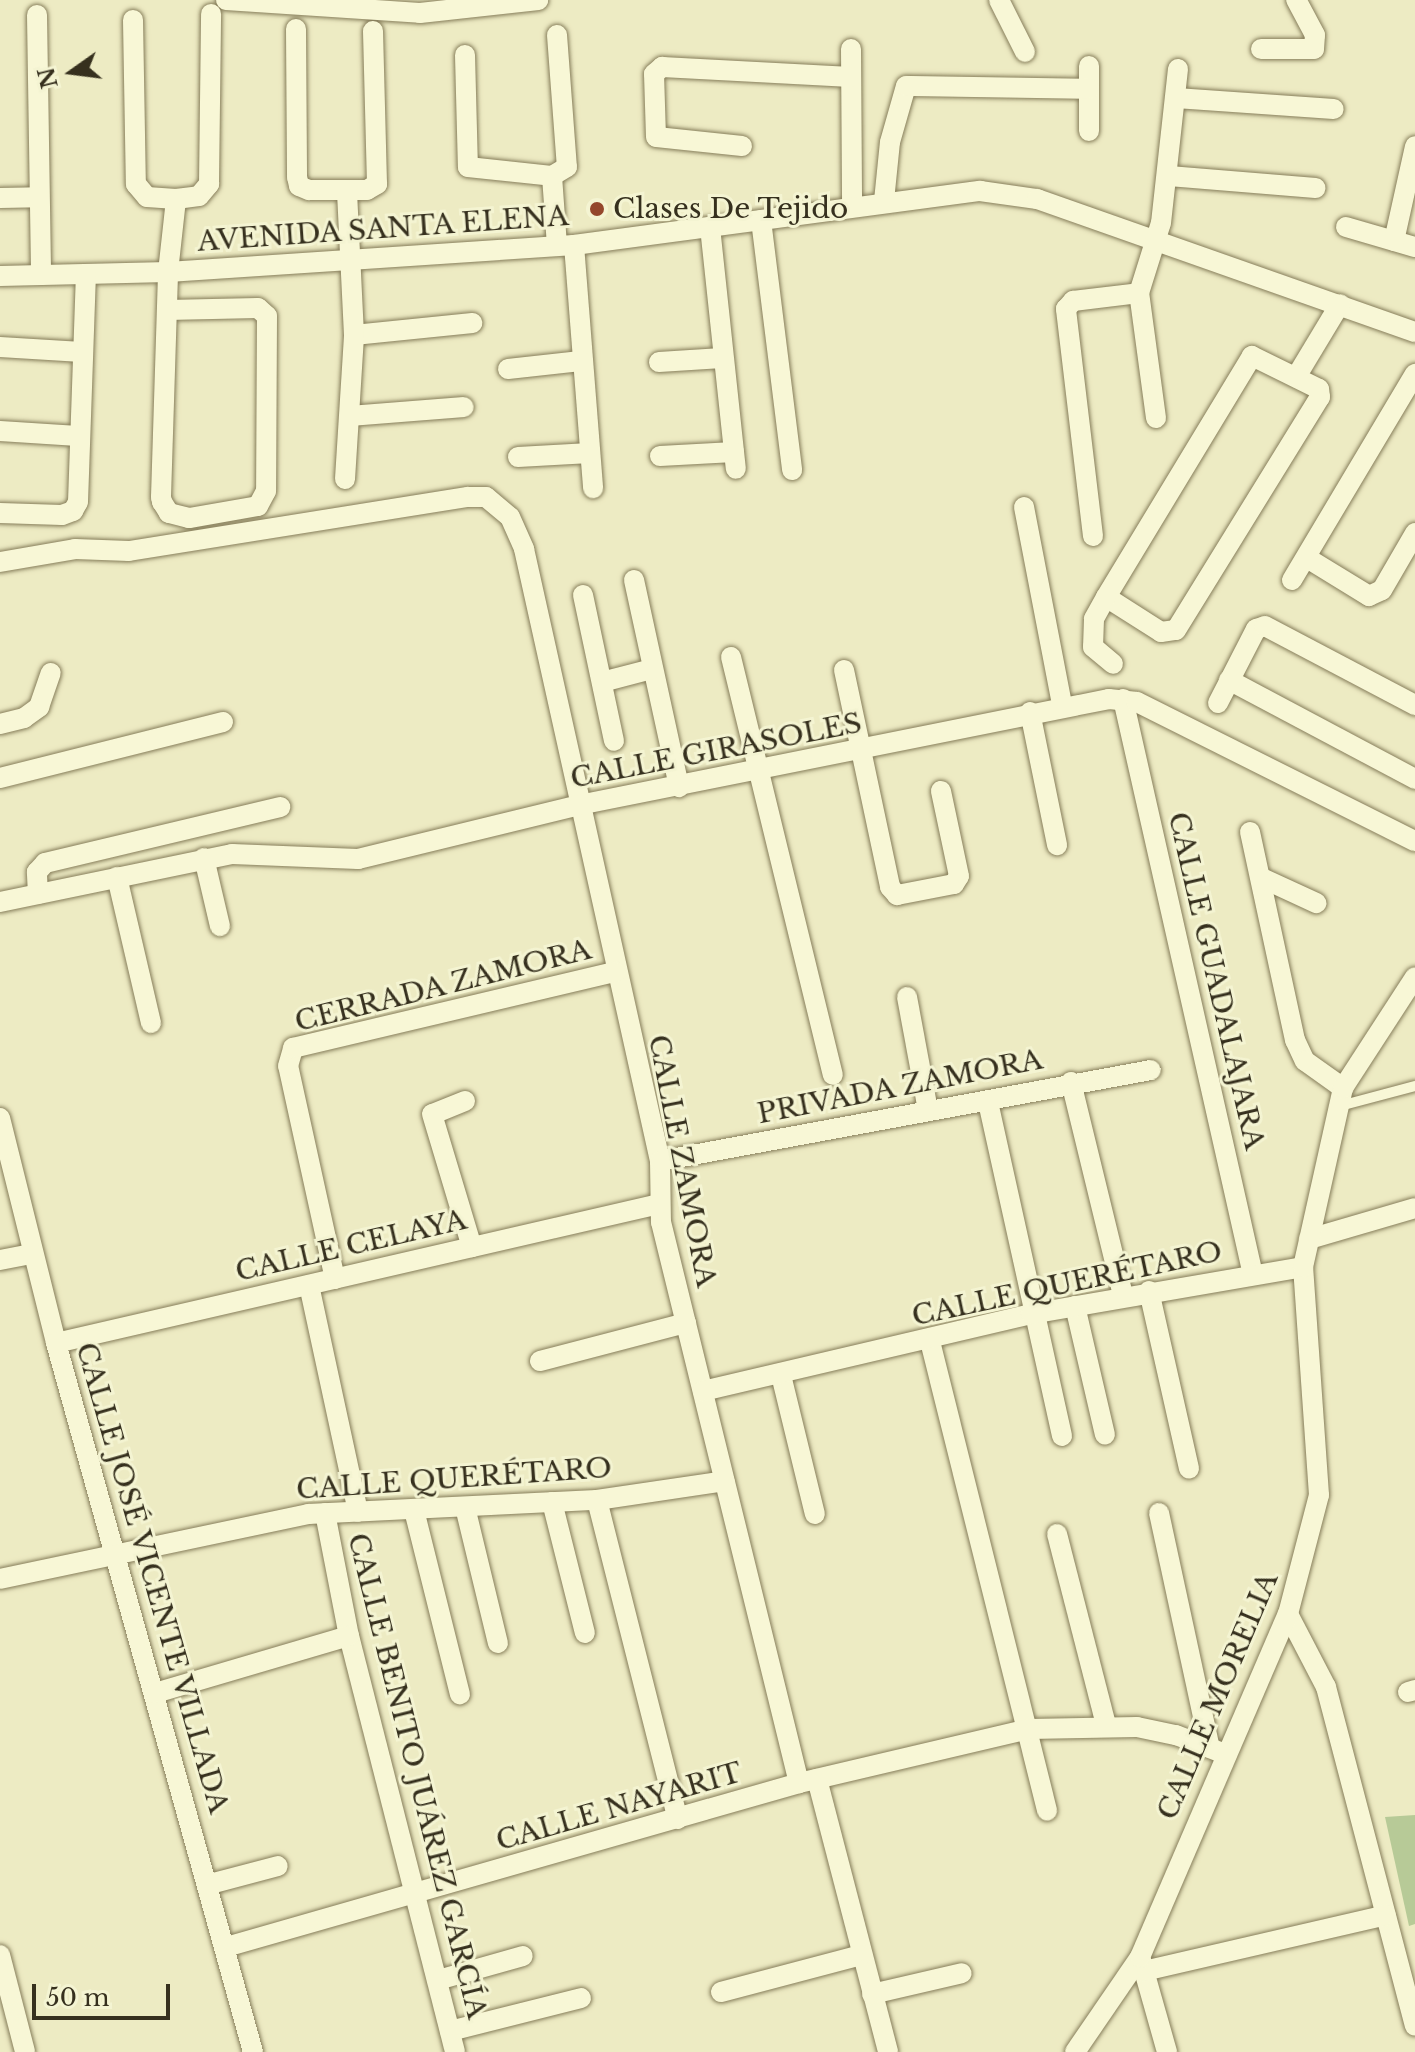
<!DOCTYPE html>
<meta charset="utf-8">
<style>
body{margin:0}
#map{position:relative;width:1415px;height:2052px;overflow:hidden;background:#edebc3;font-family:"Libre Baskerville",serif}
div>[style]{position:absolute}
.green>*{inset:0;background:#b7ca97}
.roads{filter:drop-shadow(0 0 2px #867d5a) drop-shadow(0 0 2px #867d5a)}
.lane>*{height:10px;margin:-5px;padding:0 5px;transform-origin:5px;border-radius:5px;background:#f8f7d6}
.street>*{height:20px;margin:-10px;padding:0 10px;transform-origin:10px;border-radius:10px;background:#f8f7d6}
.dots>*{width:22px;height:22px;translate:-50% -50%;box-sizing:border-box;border:4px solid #f4f4d2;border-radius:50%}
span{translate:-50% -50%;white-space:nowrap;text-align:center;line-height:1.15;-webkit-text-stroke:6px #f4f4d2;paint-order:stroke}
.poi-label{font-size:28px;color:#36301e}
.left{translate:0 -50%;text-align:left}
.street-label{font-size:28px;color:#36301e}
.north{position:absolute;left:32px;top:32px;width:80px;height:80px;-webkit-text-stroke:6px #f4f4d2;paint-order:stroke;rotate:256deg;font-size:22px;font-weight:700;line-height:32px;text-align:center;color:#36301e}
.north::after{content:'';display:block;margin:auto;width:28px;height:36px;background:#36301e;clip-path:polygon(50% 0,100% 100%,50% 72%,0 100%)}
.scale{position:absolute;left:32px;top:1984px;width:138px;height:36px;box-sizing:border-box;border:4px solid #36301e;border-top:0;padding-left:10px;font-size:24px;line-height:28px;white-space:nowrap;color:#36301e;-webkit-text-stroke:6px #f4f4d2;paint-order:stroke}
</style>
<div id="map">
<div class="green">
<div style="clip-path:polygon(1415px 1815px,1415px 1924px,1409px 1926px,1385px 1817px)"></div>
</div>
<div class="roads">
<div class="lane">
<div style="left:1340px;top:1106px;width:78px;rotate:-14.9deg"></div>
</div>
<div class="street">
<div style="left:226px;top:0;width:194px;rotate:3.8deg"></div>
<div style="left:420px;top:13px;width:119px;rotate:-6.3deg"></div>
<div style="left:999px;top:0;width:58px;rotate:63.4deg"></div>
<div style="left:37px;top:15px;width:260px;rotate:89.1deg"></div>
<div style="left:133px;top:20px;width:164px;rotate:89deg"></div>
<div style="left:136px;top:184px;width:17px;rotate:50deg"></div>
<div style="left:147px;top:197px;width:29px;rotate:4deg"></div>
<div style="left:176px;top:199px;width:23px;rotate:-7deg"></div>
<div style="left:199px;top:196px;width:16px;rotate:-50deg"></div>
<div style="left:209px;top:184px;width:170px;rotate:-89.3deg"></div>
<div style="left:296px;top:29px;width:148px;rotate:89.6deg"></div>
<div style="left:297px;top:177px;width:9px;rotate:77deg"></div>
<div style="left:299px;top:186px;width:11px;rotate:22deg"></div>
<div style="left:309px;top:190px;width:58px"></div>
<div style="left:367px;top:190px;width:12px;rotate:-31deg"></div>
<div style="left:377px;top:184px;width:153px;rotate:-91.5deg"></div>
<div style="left:557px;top:35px;width:132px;rotate:85.7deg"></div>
<div style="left:567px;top:167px;width:17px;rotate:149deg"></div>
<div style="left:552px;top:176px;width:69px;rotate:85.9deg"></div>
<div style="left:851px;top:49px;width:156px;rotate:89.6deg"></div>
<div style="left:1261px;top:49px;width:53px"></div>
<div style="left:1314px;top:49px;width:14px;rotate:-86deg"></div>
<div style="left:1315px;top:35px;width:40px;rotate:-118deg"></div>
<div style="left:465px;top:55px;width:112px;rotate:88.5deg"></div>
<div style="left:468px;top:167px;width:84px;rotate:6.1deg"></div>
<div style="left:1089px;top:66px;width:65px;rotate:90deg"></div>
<div style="left:1176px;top:98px;width:158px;rotate:4deg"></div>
<div style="left:742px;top:146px;width:86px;rotate:-174deg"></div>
<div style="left:656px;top:137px;width:63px;rotate:-91.8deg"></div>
<div style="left:654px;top:74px;width:11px;rotate:-41deg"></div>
<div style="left:662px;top:67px;width:189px;rotate:3deg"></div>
<div style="left:1169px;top:176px;width:147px;rotate:4.7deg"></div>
<div style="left:0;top:198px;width:39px;rotate:-1deg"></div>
<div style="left:884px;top:201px;width:59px;rotate:-84.2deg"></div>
<div style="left:890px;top:142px;width:58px;rotate:-74.1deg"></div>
<div style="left:906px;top:86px;width:183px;rotate:0.9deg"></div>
<div style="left:761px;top:220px;width:252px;rotate:82.9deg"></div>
<div style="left:710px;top:227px;width:243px;rotate:83.9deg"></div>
<div style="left:1346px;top:227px;width:72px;rotate:16.2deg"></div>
<div style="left:1394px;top:241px;width:97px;rotate:-77.5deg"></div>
<div style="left:574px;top:245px;width:244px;rotate:85.5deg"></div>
<div style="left:0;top:276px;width:168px;rotate:-1.4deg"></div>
<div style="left:168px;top:272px;width:407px;rotate:-3.8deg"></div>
<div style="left:574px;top:245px;width:410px;rotate:-7.6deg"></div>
<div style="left:980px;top:191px;width:58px;rotate:8deg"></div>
<div style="left:1037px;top:199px;width:401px;rotate:19.4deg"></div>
<div style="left:167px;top:310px;width:91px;rotate:-1.3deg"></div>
<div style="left:258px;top:308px;width:12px;rotate:42deg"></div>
<div style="left:267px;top:316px;width:175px;rotate:90.3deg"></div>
<div style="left:266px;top:491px;width:17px;rotate:118deg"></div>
<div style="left:258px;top:506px;width:70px;rotate:170.1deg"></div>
<div style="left:189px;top:518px;width:21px;rotate:-166deg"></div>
<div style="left:169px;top:513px;width:13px;rotate:-122deg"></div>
<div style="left:162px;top:502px;width:5px;rotate:-101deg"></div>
<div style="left:161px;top:497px;width:225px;rotate:-88.2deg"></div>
<div style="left:168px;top:272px;width:73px;rotate:-83.7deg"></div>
<div style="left:354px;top:335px;width:119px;rotate:-5.8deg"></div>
<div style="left:0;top:347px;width:82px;rotate:3.5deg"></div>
<div style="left:659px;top:362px;width:63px;rotate:-3.6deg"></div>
<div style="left:508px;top:369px;width:73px;rotate:-6.3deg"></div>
<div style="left:1296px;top:377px;width:85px;rotate:-58.9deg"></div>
<div style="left:350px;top:416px;width:114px;rotate:-4.5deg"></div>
<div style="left:1156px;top:418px;width:126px;rotate:-97.7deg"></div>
<div style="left:1139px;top:293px;width:73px;rotate:-72.6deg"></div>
<div style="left:1161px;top:223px;width:155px;rotate:-83.7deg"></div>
<div style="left:0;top:431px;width:78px;rotate:3.7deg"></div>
<div style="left:660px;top:456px;width:74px;rotate:-3.1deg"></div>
<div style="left:518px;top:457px;width:72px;rotate:-3.2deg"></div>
<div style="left:345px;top:479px;width:144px;rotate:-86.4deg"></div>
<div style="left:354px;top:335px;width:145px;rotate:-92.8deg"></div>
<div style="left:1024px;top:507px;width:202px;rotate:79.1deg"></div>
<div style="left:0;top:513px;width:62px;rotate:1.8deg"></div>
<div style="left:62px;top:515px;width:12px;rotate:-20deg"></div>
<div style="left:73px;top:511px;width:10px;rotate:-61deg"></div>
<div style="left:78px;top:502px;width:227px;rotate:-88deg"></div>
<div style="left:1093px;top:536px;width:229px;rotate:-96.8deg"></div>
<div style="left:1066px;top:309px;width:11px;rotate:-49deg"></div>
<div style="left:1073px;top:301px;width:66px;rotate:-6.9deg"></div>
<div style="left:1307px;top:558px;width:73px;rotate:31.5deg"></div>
<div style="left:1369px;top:596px;width:14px;rotate:-25deg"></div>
<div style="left:1382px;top:590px;width:66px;rotate:-59.9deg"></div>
<div style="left:0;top:562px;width:76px;rotate:-9.8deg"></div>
<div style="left:75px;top:549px;width:54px;rotate:2.1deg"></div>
<div style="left:129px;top:551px;width:343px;rotate:-9.1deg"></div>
<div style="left:468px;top:497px;width:18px"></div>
<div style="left:486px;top:497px;width:31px;rotate:40deg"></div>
<div style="left:510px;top:517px;width:35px;rotate:66deg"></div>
<div style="left:524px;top:549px;width:627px;rotate:77.47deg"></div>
<div style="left:660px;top:1161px;width:61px;rotate:89.1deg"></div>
<div style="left:661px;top:1222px;width:578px;rotate:76.18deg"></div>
<div style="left:634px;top:580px;width:212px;rotate:77.7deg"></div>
<div style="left:1292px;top:580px;width:240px;rotate:-59.2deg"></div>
<div style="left:583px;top:595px;width:149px;rotate:78deg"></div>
<div style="left:1106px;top:597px;width:65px;rotate:32.5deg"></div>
<div style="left:1161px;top:632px;width:15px;rotate:-8deg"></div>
<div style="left:1176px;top:630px;width:274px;rotate:-58.3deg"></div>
<div style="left:1320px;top:397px;width:8px;rotate:-97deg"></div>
<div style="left:1319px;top:389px;width:75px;rotate:-153.8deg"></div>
<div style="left:1252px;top:356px;width:282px;rotate:121.2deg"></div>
<div style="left:1106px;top:597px;width:25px;rotate:119deg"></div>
<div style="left:1094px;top:619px;width:28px;rotate:92deg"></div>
<div style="left:1093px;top:647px;width:26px;rotate:40deg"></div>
<div style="left:731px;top:657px;width:430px;rotate:76.3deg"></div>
<div style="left:844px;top:670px;width:222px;rotate:78deg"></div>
<div style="left:890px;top:887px;width:11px;rotate:49deg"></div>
<div style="left:897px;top:895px;width:58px;rotate:-10.9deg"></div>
<div style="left:954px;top:884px;width:9px;rotate:-58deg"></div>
<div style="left:959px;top:876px;width:87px;rotate:-102deg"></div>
<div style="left:1229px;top:680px;width:211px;rotate:28deg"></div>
<div style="left:602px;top:682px;width:52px;rotate:-14.6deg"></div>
<div style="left:1123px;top:699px;width:590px;rotate:77.28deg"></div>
<div style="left:1218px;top:703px;width:83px;rotate:-62.8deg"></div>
<div style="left:1256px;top:629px;width:9px;rotate:-18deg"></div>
<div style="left:1265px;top:626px;width:170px;rotate:27.8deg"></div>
<div style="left:1030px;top:712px;width:136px;rotate:78.5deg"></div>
<div style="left:0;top:724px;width:25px;rotate:-14deg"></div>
<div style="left:24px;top:718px;width:19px;rotate:-36deg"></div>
<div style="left:39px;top:707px;width:36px;rotate:-71deg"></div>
<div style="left:0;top:778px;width:230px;rotate:-14.1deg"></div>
<div style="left:1250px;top:832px;width:213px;rotate:77.8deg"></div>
<div style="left:1295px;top:1040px;width:23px;rotate:65deg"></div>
<div style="left:1305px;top:1061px;width:47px;rotate:35.4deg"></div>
<div style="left:204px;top:858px;width:70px;rotate:76.8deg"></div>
<div style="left:117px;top:877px;width:150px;rotate:76.9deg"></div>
<div style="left:1262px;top:878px;width:60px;rotate:24.8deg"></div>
<div style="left:38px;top:894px;width:22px;rotate:-93deg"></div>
<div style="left:37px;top:872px;width:12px;rotate:-48deg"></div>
<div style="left:45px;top:863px;width:242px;rotate:-13.4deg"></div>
<div style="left:0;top:902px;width:237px;rotate:-11.7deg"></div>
<div style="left:232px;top:854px;width:126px;rotate:2.3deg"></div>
<div style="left:358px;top:859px;width:228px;rotate:-13.7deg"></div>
<div style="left:579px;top:805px;width:540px;rotate:-11.31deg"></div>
<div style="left:1109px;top:699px;width:28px;rotate:6deg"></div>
<div style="left:1137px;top:702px;width:311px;rotate:26.6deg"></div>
<div style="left:907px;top:997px;width:115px;rotate:79.5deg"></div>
<div style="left:1071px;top:1082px;width:220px;rotate:76.3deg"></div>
<div style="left:465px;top:1101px;width:35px;rotate:158deg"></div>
<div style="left:432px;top:1114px;width:139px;rotate:73.3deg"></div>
<div style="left:988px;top:1102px;width:342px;rotate:77.5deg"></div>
<div style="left:0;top:1118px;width:232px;rotate:76deg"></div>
<div style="left:56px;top:1343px;width:736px;rotate:74.47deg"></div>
<div style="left:660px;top:1161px;width:499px;rotate:-10.5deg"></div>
<div style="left:1309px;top:1239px;width:110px;rotate:-16.3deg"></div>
<div style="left:0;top:1260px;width:33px;rotate:-11deg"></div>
<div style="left:335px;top:1279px;width:218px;rotate:-102.4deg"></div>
<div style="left:288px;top:1066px;width:19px;rotate:-74deg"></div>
<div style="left:293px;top:1048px;width:331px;rotate:-13.3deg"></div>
<div style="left:309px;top:1285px;width:232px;rotate:77.8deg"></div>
<div style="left:1149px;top:1291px;width:182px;rotate:77.3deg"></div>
<div style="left:1075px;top:1306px;width:132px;rotate:76.9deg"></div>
<div style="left:930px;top:1341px;width:484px;rotate:76deg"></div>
<div style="left:56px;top:1343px;width:619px;rotate:-12.98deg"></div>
<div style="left:540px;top:1361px;width:151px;rotate:-14.6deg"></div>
<div style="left:781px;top:1375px;width:143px;rotate:76.3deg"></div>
<div style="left:703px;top:1391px;width:337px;rotate:-13.2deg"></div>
<div style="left:1031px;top:1314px;width:276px;rotate:-9.8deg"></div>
<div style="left:597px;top:1500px;width:329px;rotate:75.8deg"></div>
<div style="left:552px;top:1502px;width:135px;rotate:75.9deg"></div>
<div style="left:465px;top:1507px;width:140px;rotate:76.4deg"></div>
<div style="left:414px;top:1510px;width:190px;rotate:76deg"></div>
<div style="left:325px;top:1513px;width:125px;rotate:79deg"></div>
<div style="left:349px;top:1636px;width:429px;rotate:75.7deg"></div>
<div style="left:1159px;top:1513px;width:240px;rotate:77.8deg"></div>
<div style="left:1057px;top:1534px;width:197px;rotate:75.6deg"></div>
<div style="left:0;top:1579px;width:315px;rotate:-11.9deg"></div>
<div style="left:308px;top:1514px;width:289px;rotate:-2.8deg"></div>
<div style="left:597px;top:1500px;width:129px;rotate:-8.4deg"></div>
<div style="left:1288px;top:1614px;width:82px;rotate:62.5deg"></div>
<div style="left:1326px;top:1687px;width:350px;rotate:75.3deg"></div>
<div style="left:1408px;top:1692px;width:7px;rotate:-16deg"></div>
<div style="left:155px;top:1693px;width:202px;rotate:-16.4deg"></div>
<div style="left:817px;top:1779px;width:282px;rotate:75.4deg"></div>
<div style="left:210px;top:1884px;width:70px;rotate:-14.8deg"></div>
<div style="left:226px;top:1947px;width:596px;rotate:-15.97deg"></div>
<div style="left:799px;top:1783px;width:236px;rotate:-13.2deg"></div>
<div style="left:1029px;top:1729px;width:108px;rotate:-1.1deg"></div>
<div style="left:1137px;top:1727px;width:40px;rotate:12deg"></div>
<div style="left:1176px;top:1735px;width:53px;rotate:21.2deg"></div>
<div style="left:0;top:1955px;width:100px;rotate:75.5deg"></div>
<div style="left:1141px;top:1960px;width:96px;rotate:74.2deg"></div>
<div style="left:1144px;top:1971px;width:248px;rotate:-13deg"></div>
<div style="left:438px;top:1980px;width:88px;rotate:-15.8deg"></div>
<div style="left:721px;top:1992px;width:145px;rotate:-14.8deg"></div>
<div style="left:872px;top:1994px;width:92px;rotate:-13.1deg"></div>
<div style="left:450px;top:2031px;width:135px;rotate:-14.1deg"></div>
<div style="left:1075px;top:2052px;width:115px;rotate:-55.6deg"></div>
<div style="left:1140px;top:1957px;width:374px;rotate:-66.7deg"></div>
<div style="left:1288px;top:1614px;width:123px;rotate:-75.4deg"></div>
<div style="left:1319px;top:1495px;width:229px;rotate:-94deg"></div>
<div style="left:1303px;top:1267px;width:183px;rotate:-77.4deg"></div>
<div style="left:1343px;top:1088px;width:132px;rotate:-57deg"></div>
</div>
</div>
<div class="dots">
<div style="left:597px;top:209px;background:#94472c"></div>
</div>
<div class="poi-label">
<span class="left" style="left:613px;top:209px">Clases De Tejido</span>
</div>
<div class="street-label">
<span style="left:383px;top:229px;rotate:-4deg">AVENIDA SANTA ELENA</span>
<span style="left:716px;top:751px;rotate:-11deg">CALLE GIRASOLES</span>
<span style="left:1216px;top:981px;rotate:77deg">CALLE GUADALAJARA</span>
<span style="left:443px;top:986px;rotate:-14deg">CERRADA ZAMORA</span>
<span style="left:900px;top:1087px;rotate:-11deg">PRIVADA ZAMORA</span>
<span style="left:682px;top:1161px;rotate:79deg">CALLE ZAMORA</span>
<span style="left:351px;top:1246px;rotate:-13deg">CALLE CELAYA</span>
<span style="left:1067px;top:1284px;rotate:-12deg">CALLE QUERÉTARO</span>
<span style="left:454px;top:1479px;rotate:-4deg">CALLE QUERÉTARO</span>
<span style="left:152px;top:1578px;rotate:74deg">CALLE JOSÉ VICENTE VILLADA</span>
<span style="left:1218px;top:1696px;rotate:-67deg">CALLE MORELIA</span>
<span style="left:417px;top:1776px;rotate:76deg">CALLE BENITO JUÁREZ GARCÍA</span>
<span style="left:619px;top:1807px;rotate:-16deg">CALLE NAYARIT</span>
</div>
<div class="north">N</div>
<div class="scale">50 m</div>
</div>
